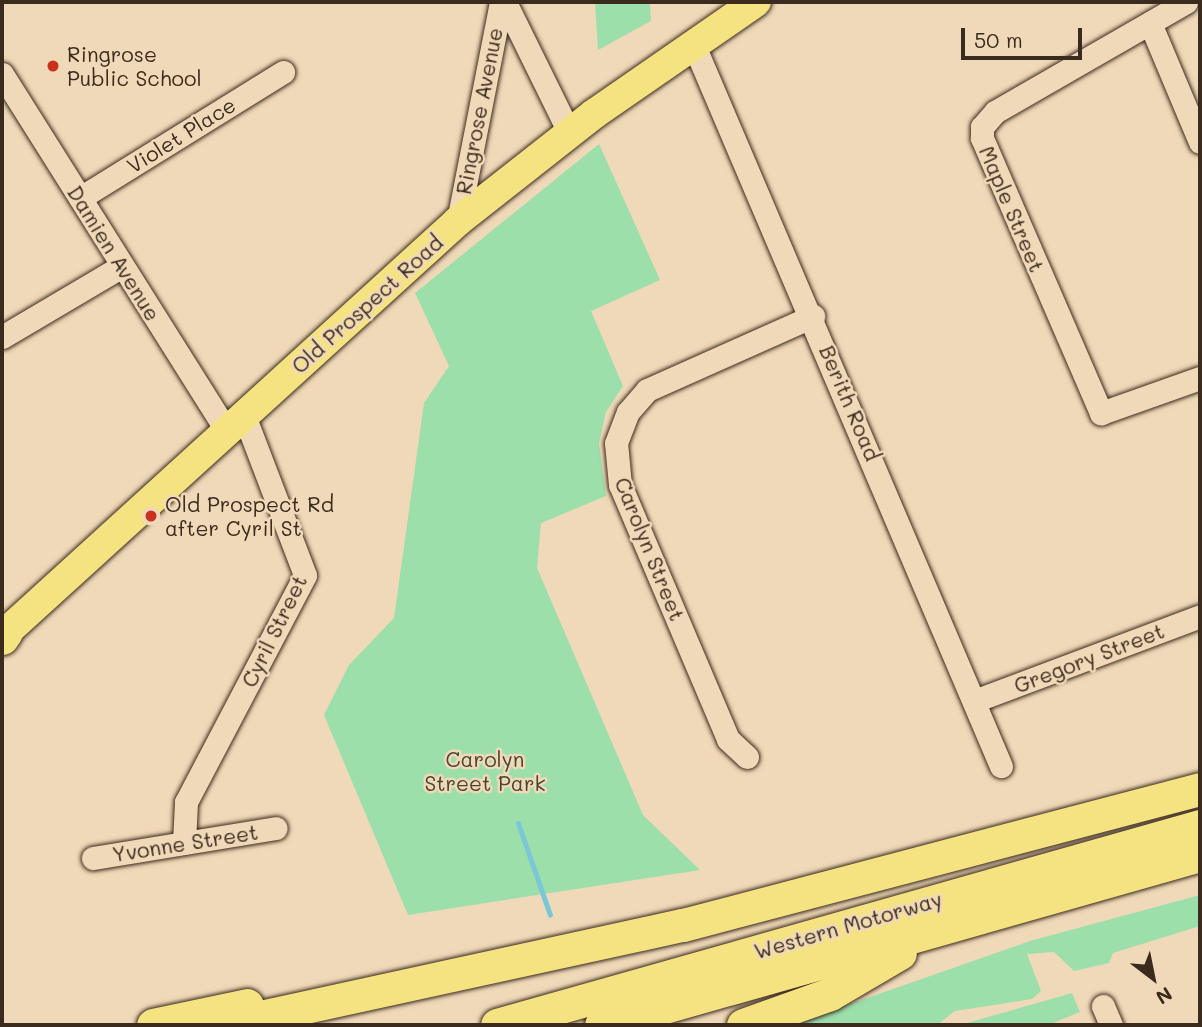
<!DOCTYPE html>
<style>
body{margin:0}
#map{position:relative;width:1202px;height:1027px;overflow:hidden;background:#f0d9b8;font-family:Mali,sans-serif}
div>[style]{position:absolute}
.green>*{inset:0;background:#9cdfab}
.stream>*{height:5px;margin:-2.5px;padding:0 2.5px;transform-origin:2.5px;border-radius:2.5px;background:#7ac7d8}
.roads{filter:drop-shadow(0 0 2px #3b2a1e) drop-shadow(0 0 2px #3b2a1e)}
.minor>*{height:23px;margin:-11.5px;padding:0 11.5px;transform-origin:11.5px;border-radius:11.5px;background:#f0d9b8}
.major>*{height:30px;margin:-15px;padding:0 15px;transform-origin:15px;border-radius:15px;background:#f5e382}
.highway>*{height:33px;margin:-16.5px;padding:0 16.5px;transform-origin:16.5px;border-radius:16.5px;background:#f5e382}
.dots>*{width:19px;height:19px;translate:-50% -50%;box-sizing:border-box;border:4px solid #f0d9b8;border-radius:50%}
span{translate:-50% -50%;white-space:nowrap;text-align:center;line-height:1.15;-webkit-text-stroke:5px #f0d9b8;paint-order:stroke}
.poi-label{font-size:21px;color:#3b2a1e}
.left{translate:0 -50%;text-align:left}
.street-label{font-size:21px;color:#3b2a1e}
.park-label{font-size:21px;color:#4a4533}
.frame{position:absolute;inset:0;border:4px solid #3b2a1e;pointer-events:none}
.north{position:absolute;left:1118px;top:943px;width:70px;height:70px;-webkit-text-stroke:5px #f0d9b8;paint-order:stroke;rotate:148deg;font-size:19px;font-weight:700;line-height:28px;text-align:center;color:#3b2a1e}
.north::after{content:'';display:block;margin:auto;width:24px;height:32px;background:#3b2a1e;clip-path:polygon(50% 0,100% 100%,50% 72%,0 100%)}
.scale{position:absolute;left:961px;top:28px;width:121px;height:32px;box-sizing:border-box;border:4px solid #3b2a1e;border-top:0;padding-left:9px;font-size:21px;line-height:24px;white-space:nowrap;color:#3b2a1e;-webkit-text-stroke:5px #f0d9b8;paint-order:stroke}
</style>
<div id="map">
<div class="green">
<div style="clip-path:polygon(595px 2px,650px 2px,651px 21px,598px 50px)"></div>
<div style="clip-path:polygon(599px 144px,660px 280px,591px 311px,623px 386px,606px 412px,599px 443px,606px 496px,541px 523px,537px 568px,643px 815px,700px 870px,408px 915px,324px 715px,349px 665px,394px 618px,424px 403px,449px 366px,415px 293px)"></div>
<div style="clip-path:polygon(1200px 895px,1200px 926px,1113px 953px,1109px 963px,1074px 971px,1054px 952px,1027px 954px,1041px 991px,1032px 999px,955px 1011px,937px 1025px,790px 1025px,1030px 941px)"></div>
<div style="clip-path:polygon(1072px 993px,1080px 1012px,1048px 1025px,960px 1025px)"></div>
</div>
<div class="stream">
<div style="left:518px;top:823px;width:97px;rotate:70.8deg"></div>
</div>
<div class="roads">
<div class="minor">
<div style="left:505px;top:2px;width:145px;rotate:63.8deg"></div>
<div style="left:1186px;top:2px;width:220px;rotate:150.1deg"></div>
<div style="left:995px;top:112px;width:20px;rotate:131deg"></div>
<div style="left:982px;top:127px;width:11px;rotate:90deg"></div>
<div style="left:982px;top:138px;width:300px;rotate:66.6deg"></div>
<div style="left:1101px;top:413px;width:105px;rotate:-19.5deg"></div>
<div style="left:1150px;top:23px;width:129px;rotate:67.2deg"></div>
<div style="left:693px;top:43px;width:786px;rotate:66.93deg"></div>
<div style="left:2px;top:74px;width:422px;rotate:57.8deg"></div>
<div style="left:80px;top:198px;width:239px;rotate:-31.8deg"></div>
<div style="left:458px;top:221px;width:223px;rotate:-78.9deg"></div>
<div style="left:2px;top:337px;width:139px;rotate:-30.6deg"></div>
<div style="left:977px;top:700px;width:238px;rotate:-20.6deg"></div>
<div style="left:747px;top:757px;width:26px;rotate:-137deg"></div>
<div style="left:728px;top:739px;width:276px;rotate:-113deg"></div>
<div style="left:620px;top:485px;width:42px;rotate:-95.4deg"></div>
<div style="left:616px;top:443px;width:33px;rotate:-69deg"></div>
<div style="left:628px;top:412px;width:29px;rotate:-49deg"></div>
<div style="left:647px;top:390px;width:182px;rotate:-24deg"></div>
<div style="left:184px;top:843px;width:41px;rotate:-87.2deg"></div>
<div style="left:186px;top:802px;width:256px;rotate:-62.3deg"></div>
<div style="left:305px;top:575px;width:171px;rotate:-110.9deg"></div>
<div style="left:93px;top:858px;width:185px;rotate:-9.3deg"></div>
<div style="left:1103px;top:1006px;width:21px;rotate:67deg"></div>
</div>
<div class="major">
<div style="left:2px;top:636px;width:617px;rotate:-42.3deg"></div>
<div style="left:458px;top:221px;width:173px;rotate:-38.2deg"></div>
<div style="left:594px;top:114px;width:197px;rotate:-34.7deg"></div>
</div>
<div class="highway">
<div style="left:2px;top:638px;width:7px;rotate:-56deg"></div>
<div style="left:153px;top:1025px;width:96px;rotate:-12deg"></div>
<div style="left:223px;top:1025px;width:471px;rotate:-12.3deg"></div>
<div style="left:683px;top:925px;width:535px;rotate:-14.74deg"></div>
<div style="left:497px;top:1025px;width:731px;rotate:-15.81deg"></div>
<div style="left:601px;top:1025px;width:623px;rotate:-15.84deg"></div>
<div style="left:743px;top:1025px;width:92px;rotate:-19.6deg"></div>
<div style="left:830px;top:994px;width:81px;rotate:-30.4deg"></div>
</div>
</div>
<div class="dots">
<div style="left:53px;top:66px;background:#c8321e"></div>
<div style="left:151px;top:516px;background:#c8321e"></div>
</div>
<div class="poi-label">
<span class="left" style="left:67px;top:66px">Ringrose<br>Public School</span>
<span class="left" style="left:165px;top:516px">Old Prospect Rd<br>after Cyril St</span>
</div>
<div class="street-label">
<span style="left:479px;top:111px;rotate:-79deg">Ringrose Avenue</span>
<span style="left:181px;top:135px;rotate:-32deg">Violet Place</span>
<span style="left:1012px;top:209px;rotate:67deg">Maple Street</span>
<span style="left:114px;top:253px;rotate:58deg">Damien Avenue</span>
<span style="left:367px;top:304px;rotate:-42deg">Old Prospect Road</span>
<span style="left:850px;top:403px;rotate:67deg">Berith Road</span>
<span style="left:650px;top:549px;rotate:68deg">Carolyn Street</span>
<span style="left:274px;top:631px;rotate:-64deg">Cyril Street</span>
<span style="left:1089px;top:658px;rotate:-21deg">Gregory Street</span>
<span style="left:185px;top:843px;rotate:-9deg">Yvonne Street</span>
<span style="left:848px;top:925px;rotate:-16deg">Western Motorway</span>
</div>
<div class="park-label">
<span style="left:485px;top:771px">Carolyn<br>Street Park</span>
</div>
<div class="frame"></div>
<div class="north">N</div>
<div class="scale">50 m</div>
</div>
